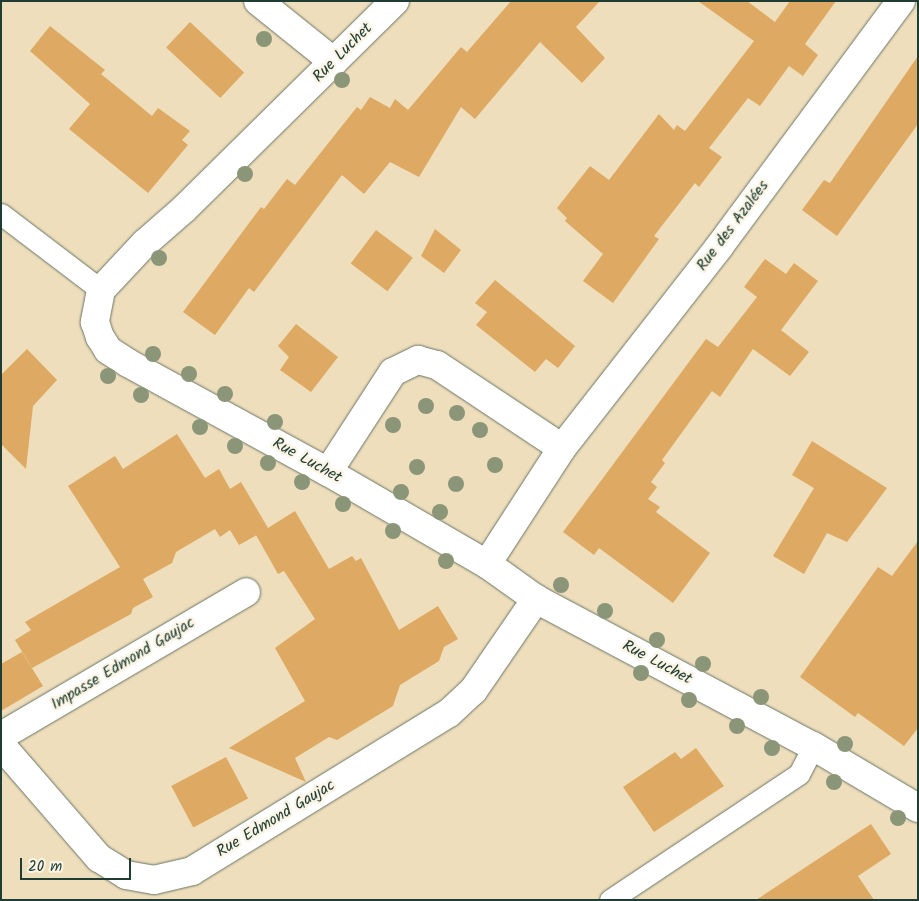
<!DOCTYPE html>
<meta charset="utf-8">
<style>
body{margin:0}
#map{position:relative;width:919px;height:901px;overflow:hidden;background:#eedebc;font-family:Kalam,sans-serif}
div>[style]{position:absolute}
.building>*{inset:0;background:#dea962;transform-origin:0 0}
.roads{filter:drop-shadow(0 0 1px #677564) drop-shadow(0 0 1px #677564)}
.service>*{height:21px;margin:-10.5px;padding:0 10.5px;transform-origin:10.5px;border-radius:10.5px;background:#fff}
.minor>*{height:28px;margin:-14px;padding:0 14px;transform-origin:14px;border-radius:14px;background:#fff}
.trees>*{width:16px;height:16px;margin:-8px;border-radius:50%;background:#8b9578}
span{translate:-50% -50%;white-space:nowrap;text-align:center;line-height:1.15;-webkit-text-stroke:5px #fcf5e5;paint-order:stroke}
.street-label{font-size:16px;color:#1f3d34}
.frame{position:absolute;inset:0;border:2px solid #1f3d34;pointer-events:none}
.scale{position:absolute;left:20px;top:858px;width:111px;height:22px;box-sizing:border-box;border:2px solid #1f3d34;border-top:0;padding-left:6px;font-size:15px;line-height:18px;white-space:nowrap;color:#1f3d34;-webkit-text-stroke:4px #fcf5e5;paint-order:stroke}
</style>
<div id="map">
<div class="building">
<div style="clip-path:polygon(511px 1px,600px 1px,576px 27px,605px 58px,582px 83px,540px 42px,475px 119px,461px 107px,419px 177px,390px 162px,364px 194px,342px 175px,254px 292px,249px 288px,215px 335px,183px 312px,261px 207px,264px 209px,287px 179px,295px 185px,357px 107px,361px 110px,370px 97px,390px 108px,395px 99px,408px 110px,461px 47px,467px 52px)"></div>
<div style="clip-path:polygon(698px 1px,747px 1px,775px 22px,790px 1px,836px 1px,805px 44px,818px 55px,803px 76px,789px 66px,760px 106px,748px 98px,709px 148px,722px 157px,699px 187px,695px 183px,654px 236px,659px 239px,613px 303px,583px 281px,603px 254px,565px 221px,567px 218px,557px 208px,590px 166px,609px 180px,659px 114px,674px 130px,677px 125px,685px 131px,754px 41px)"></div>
<div style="left:190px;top:22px;width:74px;height:35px;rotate:43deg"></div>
<div style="clip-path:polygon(50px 26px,105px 70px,101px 74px,152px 116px,158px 108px,190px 131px,182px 140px,188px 145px,148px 193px,69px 129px,90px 104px,30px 51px)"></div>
<div style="clip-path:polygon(918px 56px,918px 124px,837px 236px,802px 210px,824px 180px,830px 183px)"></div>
<div style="clip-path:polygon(435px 229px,461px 250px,444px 273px,421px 256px)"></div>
<div style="left:376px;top:230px;width:46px;height:42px;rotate:37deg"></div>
<div style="clip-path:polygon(765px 259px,786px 274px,794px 263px,818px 281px,781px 330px,809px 352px,790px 376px,753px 349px,720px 397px,712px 391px,662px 460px,665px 463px,651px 482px,657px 487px,648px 499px,660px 507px,656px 512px,710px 553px,673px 603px,599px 548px,594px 555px,563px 532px,706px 339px,718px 347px,757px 297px,744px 287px)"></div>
<div style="clip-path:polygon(495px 280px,575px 346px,558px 368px,546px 359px,535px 372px,476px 325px,487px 312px,475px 303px)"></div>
<div style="clip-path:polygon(296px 324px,338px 357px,311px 392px,280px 370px,289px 357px,278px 346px)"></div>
<div style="clip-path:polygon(27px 349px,57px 380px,33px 406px,26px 469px,1px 444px,1px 375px)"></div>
<div style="clip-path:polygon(177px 434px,205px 478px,219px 469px,230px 489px,241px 482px,268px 528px,295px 511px,329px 569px,352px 556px,356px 561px,361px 558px,399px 630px,438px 606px,458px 639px,444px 647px,439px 661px,400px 685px,393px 706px,337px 740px,329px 737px,295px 758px,306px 782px,229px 748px,305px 701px,275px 648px,315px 619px,284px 571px,278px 574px,256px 535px,262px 532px,239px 545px,230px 530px,220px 537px,215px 529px,176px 552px,172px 563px,143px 579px,153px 597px,133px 608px,131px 614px,32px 668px,15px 640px,31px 630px,25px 622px,120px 567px,68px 486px,115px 456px,123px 469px)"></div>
<div style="clip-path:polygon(812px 441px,887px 488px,847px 542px,827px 533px,804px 574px,773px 556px,814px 488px,792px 475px)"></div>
<div style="clip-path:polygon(918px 541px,918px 728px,904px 746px,858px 713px,855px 717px,800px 677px,878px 567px,892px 576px)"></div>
<div style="clip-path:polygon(22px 652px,43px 686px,1px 711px,1px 664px)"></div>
<div style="clip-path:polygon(696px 748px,724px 786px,654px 832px,623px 787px,675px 752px,681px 759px)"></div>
<div style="left:226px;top:757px;width:47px;height:62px;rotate:62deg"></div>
<div style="clip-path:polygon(871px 824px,891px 854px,858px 876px,874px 900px,756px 900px)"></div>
</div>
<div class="roads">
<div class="service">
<div style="left:1px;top:214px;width:126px;rotate:37.2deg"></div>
<div style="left:610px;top:900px;width:227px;rotate:-33.7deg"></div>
<div style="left:799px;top:774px;width:31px;rotate:-63deg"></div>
</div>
<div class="minor">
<div style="left:258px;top:1px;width:97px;rotate:38.8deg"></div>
<div style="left:395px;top:1px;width:296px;rotate:135.4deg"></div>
<div style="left:184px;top:209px;width:52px;rotate:138.9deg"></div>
<div style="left:145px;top:243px;width:64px;rotate:133.1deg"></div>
<div style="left:101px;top:290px;width:33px;rotate:101deg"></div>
<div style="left:95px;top:322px;width:16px;rotate:72deg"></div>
<div style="left:100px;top:337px;width:15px;rotate:58deg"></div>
<div style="left:108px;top:350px;width:24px;rotate:33deg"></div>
<div style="left:128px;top:363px;width:228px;rotate:28.6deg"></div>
<div style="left:328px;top:472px;width:184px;rotate:30.1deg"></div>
<div style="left:487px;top:564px;width:60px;rotate:35.5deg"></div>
<div style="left:536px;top:599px;width:314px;rotate:28deg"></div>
<div style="left:813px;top:746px;width:122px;rotate:30.6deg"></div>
<div style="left:328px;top:472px;width:119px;rotate:-57deg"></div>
<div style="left:393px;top:372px;width:28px;rotate:-26deg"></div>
<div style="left:418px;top:360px;width:20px;rotate:15deg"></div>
<div style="left:437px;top:365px;width:150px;rotate:33.6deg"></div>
<div style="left:487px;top:564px;width:138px;rotate:-57.1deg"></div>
<div style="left:562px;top:448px;width:255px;rotate:-52deg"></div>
<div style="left:719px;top:247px;width:306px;rotate:-53.5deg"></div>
<div style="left:1px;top:736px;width:284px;rotate:-30.4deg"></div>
<div style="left:1px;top:745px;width:150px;rotate:49.1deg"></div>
<div style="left:99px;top:858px;width:32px;rotate:32deg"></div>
<div style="left:126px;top:875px;width:28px;rotate:10deg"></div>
<div style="left:154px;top:880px;width:39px;rotate:-13deg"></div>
<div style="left:192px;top:871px;width:302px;rotate:-31.6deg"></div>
<div style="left:449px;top:713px;width:33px;rotate:-43deg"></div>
<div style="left:473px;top:691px;width:112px;rotate:-55.6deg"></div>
</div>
</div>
<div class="trees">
<div style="left:264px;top:39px"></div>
<div style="left:342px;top:80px"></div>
<div style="left:245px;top:174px"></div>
<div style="left:159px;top:258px"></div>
<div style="left:153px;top:354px"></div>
<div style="left:189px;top:374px"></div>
<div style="left:108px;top:376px"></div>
<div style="left:225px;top:394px"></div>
<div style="left:141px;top:395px"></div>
<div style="left:426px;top:406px"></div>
<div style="left:457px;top:413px"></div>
<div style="left:275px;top:422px"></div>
<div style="left:393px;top:425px"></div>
<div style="left:200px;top:427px"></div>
<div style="left:480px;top:430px"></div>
<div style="left:235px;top:446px"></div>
<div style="left:268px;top:463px"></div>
<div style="left:495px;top:465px"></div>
<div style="left:417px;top:467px"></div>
<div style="left:302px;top:482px"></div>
<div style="left:456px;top:484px"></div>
<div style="left:401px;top:492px"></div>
<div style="left:343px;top:504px"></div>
<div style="left:440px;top:512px"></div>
<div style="left:393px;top:531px"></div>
<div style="left:446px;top:561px"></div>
<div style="left:561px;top:585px"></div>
<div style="left:605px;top:611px"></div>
<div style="left:657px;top:640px"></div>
<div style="left:703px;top:664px"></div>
<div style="left:641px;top:673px"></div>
<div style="left:761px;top:697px"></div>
<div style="left:689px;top:700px"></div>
<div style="left:737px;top:726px"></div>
<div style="left:845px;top:744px"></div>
<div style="left:772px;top:748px"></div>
<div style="left:834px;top:782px"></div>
<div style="left:898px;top:818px"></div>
</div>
<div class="street-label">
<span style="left:343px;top:53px;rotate:-45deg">Rue Luchet</span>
<span style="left:733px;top:226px;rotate:-53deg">Rue des Azalées</span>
<span style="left:307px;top:461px;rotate:29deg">Rue Luchet</span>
<span style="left:657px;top:663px;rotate:28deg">Rue Luchet</span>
<span style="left:123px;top:664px;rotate:-31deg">Impasse Edmond Gaujac</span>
<span style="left:276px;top:819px;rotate:-31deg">Rue Edmond Gaujac</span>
</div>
<div class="frame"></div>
<div class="scale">20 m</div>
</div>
